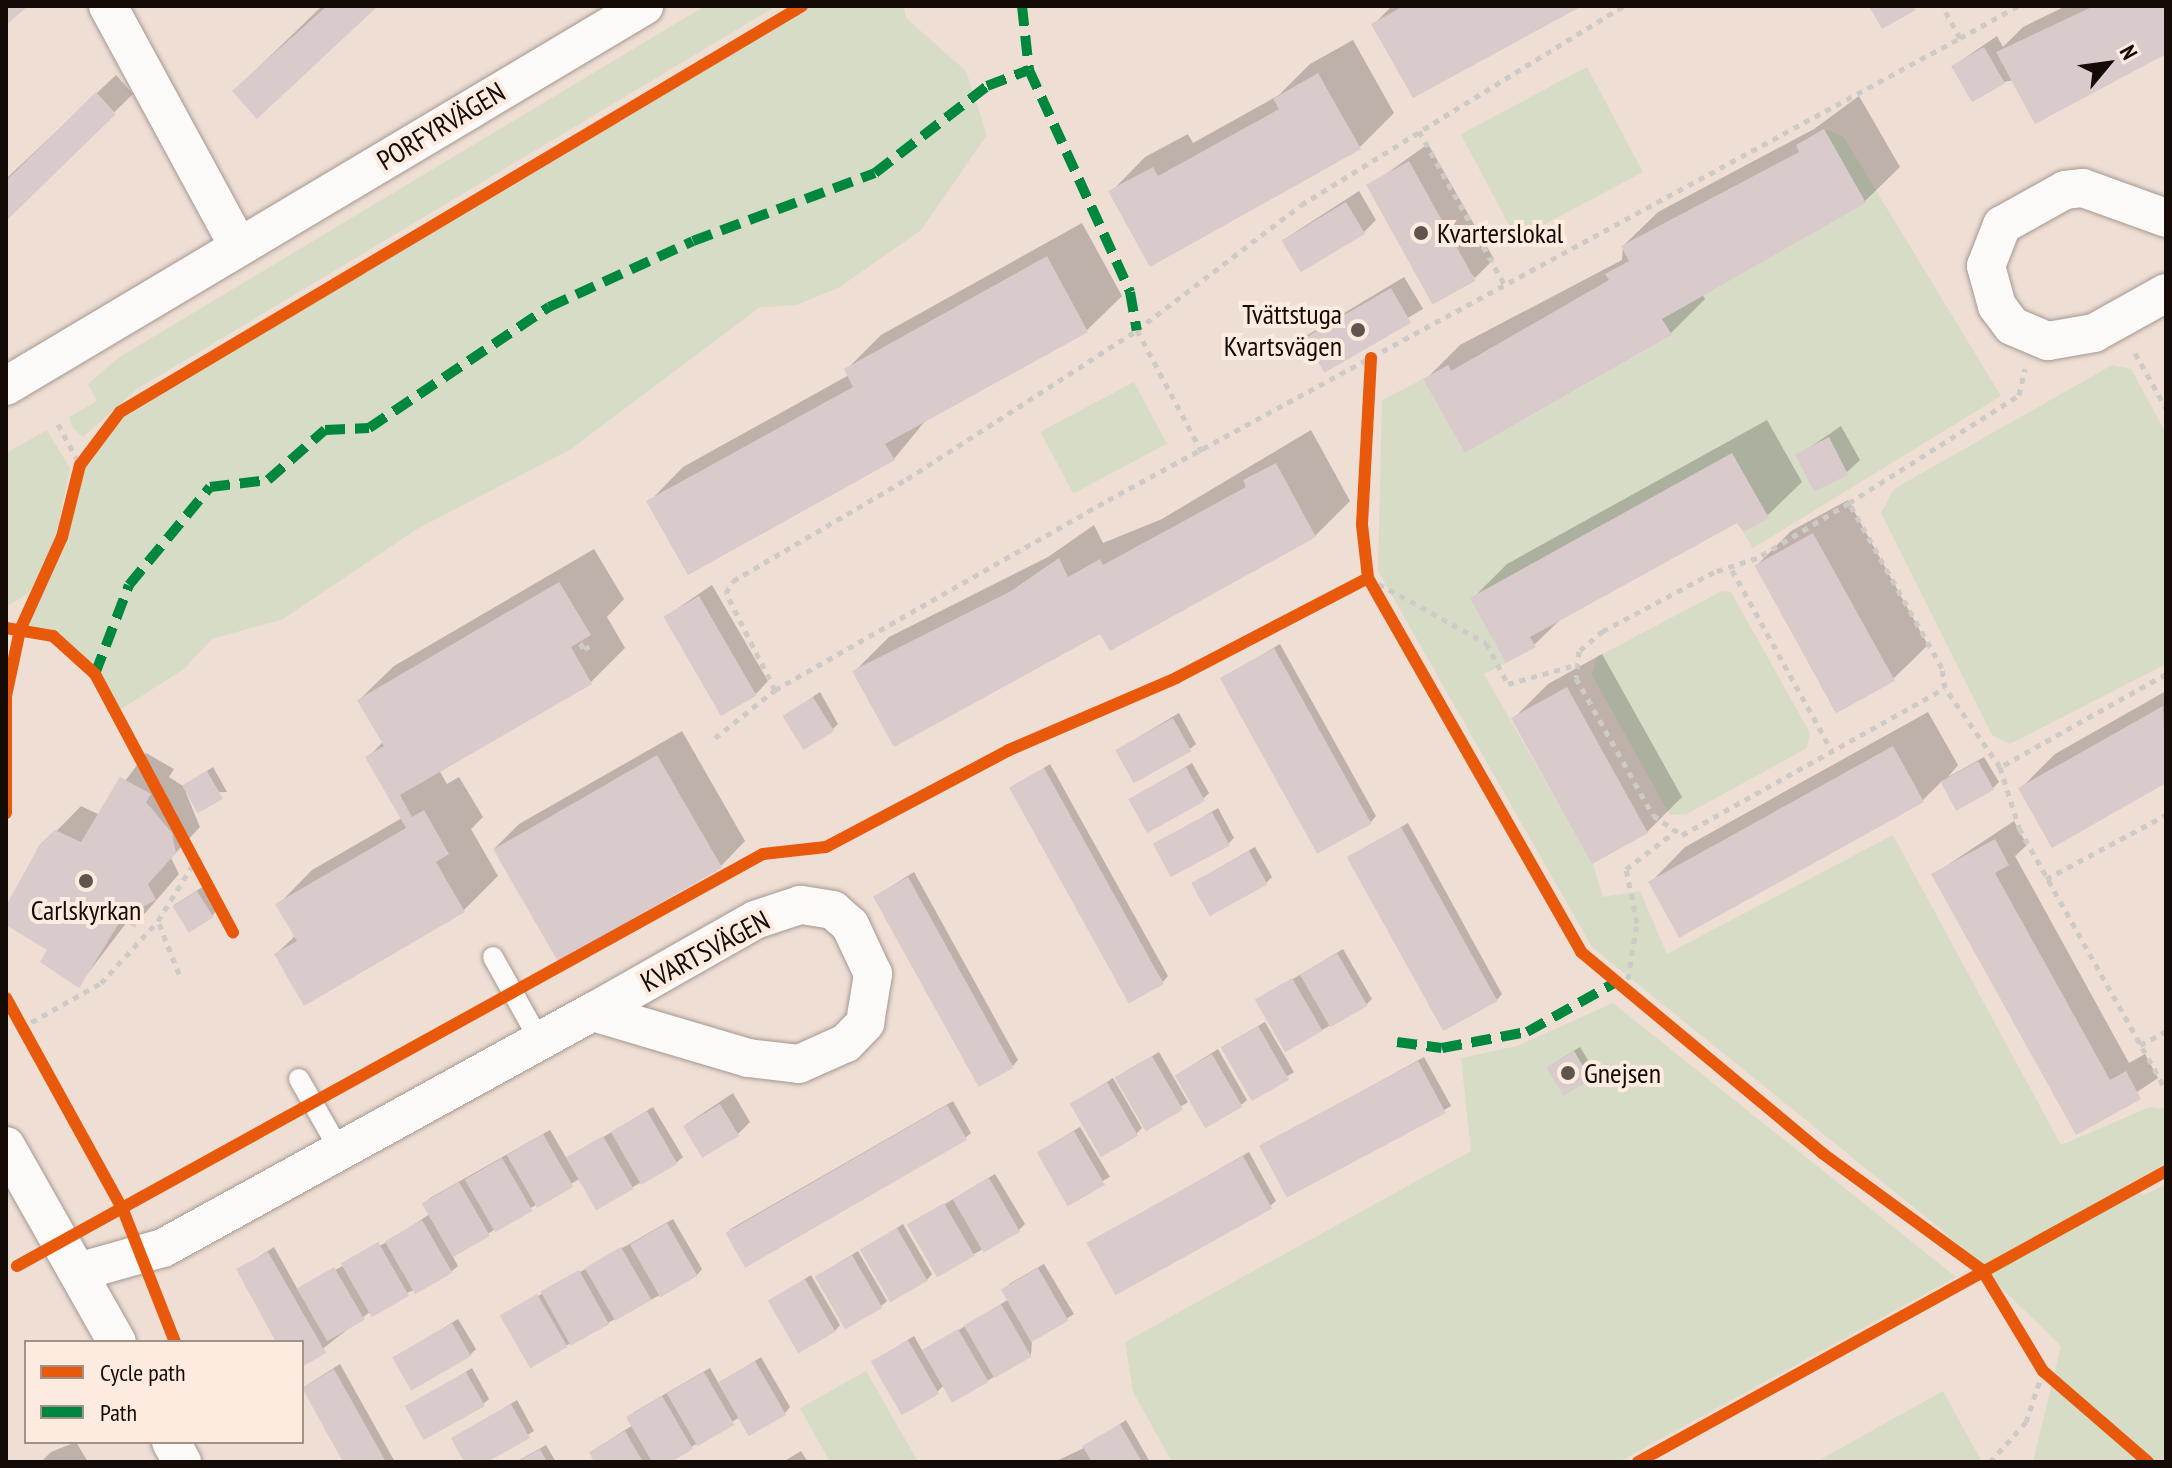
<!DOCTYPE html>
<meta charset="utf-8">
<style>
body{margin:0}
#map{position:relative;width:2172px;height:1468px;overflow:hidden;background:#eeded4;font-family:"PT Sans Narrow",sans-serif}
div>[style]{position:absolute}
.green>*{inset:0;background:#d7dcc7;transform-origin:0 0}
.shadow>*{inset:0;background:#0003;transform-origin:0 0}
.building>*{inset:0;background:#d9cacb;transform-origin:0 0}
.path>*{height:5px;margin-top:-2.5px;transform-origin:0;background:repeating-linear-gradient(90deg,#cecac6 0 6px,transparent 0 12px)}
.roads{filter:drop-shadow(0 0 2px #a49890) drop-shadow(0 0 2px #a49890)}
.service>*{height:20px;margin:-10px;padding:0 10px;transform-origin:10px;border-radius:10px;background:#fcfaf9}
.minor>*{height:38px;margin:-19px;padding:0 19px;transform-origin:19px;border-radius:19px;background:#fcfaf9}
.quiet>*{height:10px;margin-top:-5px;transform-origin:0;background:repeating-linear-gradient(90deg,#00873e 0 20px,transparent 0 30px)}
.cycleway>*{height:12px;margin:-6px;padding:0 6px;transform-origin:6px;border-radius:6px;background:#e8590c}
.dots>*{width:22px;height:22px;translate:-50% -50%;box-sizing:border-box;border:4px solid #fdebe0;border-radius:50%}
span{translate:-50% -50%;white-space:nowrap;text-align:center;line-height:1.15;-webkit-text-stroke:8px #fdebe0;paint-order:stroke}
.street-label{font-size:28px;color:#140b06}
.poi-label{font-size:28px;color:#140b06}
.left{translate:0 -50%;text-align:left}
.right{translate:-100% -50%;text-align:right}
.frame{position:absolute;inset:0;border:8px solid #140b06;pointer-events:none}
.legend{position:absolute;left:24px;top:1340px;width:280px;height:104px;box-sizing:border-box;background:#fdebe0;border:2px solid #a09189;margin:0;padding:10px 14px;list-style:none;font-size:24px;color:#140b06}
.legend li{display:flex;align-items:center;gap:16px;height:40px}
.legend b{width:40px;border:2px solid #a09189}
.north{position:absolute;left:2068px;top:24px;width:80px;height:80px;-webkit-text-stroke:6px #fdebe0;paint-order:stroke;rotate:61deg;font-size:22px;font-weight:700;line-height:32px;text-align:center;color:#140b06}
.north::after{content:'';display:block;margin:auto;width:28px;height:36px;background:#140b06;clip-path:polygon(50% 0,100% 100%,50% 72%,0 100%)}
</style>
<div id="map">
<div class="green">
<div style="clip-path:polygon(705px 6px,776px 6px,137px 389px,83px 437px,72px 427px,69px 417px,97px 401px,88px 384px,118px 358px)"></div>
<div style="clip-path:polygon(802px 6px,904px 6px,906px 18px,966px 71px,987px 135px,921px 230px,840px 287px,796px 305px,760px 307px,571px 449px,417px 529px,283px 619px,212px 639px,184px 669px,118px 711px,75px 653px,53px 636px,20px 630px,62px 537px,80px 465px,120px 412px)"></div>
<div style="left:1587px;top:67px;width:119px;height:143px;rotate:62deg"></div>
<div style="clip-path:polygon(1824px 129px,1843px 136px,2001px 396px,1753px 548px,1743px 532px,1768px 517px,1732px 453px,1471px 598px,1506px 663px,1484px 674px,1593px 864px,1603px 897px,1640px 891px,1667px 954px,1893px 835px,2061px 1145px,2150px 1107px,2166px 1109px,2166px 1163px,2127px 1185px,2144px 1195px,2166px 1184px,2166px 1462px,2033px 1462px,2061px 1346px,1942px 1230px,1592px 947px,1378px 571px,1382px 400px,1423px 379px,1465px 453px,1671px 336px,1662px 319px,1866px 203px)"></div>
<div style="clip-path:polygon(2112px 365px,2131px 369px,2166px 433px,2166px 664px,2010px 744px,1992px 735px,1881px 513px,1894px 489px)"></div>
<div style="left:1134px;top:382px;width:70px;height:106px;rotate:62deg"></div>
<div style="clip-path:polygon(47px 430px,70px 468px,55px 539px,30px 592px,6px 607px,6px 453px)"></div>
<div style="clip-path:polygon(1722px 591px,1731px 592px,1810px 733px,1807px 748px,1687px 814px,1670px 815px,1592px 675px,1597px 657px)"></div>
<div style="clip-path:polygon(1613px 1003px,1956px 1277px,1619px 1462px,1172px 1462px,1133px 1392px,1125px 1342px,1471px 1151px,1461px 1058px,1517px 1046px)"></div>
<div style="clip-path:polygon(866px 1371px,918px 1462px,830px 1462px,800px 1408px)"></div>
<div style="clip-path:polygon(1943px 1391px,1982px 1462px,1816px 1462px)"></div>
</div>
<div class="shadow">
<div style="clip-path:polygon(322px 6px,375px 6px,234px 91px)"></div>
<div style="clip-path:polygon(1392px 6px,1578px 6px,1374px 24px)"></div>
<div style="clip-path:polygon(2066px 6px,2166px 6px,2166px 51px,2004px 82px,1953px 66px,1997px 36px,2003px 47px,2023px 27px)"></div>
<div style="clip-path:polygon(1353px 40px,1394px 113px,1359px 148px,1111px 192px,1145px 157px,1188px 134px,1193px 143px,1279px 95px,1310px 64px)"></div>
<div style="clip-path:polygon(116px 75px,133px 94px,6px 218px,6px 179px)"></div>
<div style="clip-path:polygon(1859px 96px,1900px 167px,1865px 201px,1702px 294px,1705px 299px,1670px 334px,1426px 379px,1460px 345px,1622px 260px,1623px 246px,1658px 212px,1814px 129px)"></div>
<div style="clip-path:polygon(1428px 144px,1494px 259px,1475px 278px,1369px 186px)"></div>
<div style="clip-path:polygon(1359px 191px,1376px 220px,1364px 232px,1283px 240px)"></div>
<div style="clip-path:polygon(1082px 223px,1122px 296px,1087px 330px,926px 420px,894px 459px,649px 502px,683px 467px,849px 375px,846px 370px,881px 335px)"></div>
<div style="left:1404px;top:277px;width:37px;height:114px;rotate:59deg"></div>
<div style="clip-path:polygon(1767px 420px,1802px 482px,1767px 516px,1738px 520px,1562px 618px,1534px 645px,1473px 598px,1507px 564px)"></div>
<div style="clip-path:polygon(1841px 426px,1860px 460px,1847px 472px,1797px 456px)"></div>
<div style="clip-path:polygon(1311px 430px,1350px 501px,1315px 536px,1101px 631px,855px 671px,889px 637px,1048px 557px,1094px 525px,1103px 543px,1162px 519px)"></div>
<div style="clip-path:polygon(1848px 500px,1928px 645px,1893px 679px,1835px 711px,1756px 566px,1791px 531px)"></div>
<div style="clip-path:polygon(594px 549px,624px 599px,607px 617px,625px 648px,591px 682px,439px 770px,447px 784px,459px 777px,483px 817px,471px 829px,498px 876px,464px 910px,276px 954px,296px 935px,278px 905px,312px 870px,402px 818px,367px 758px,383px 742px,359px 700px,394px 666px)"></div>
<div style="clip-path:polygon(712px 585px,768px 681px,756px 694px,665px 617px)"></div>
<div style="clip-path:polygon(1280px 644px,1376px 816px,1371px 822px,1222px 679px)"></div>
<div style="clip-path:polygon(1602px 654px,1682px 797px,1647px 832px,1514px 718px,1548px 684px)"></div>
<div style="clip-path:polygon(2166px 691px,2166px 781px,2053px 845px,2021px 788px,2055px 754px)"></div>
<div style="clip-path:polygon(820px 692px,838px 724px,833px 729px,785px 716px)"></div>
<div style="clip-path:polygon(1928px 712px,1958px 765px,1948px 777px,1984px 757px,1999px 782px,1993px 788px,1957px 809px,1942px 781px,1923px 800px,1680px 935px,1651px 882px,1685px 847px)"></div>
<div style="clip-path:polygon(1179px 713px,1196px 744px,1190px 749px,1117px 750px)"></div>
<div style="clip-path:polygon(682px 731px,745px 841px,721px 866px,494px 849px,519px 824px)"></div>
<div style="clip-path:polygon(146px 753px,174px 769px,169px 777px,183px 786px,213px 767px,227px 792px,186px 793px,200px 827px,171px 858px,179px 874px,134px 926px,127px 922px,79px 985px,50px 950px,6px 923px,6px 910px,42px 846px,81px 806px,100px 815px)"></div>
<div style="clip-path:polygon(1192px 763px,1209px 793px,1203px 799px,1130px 800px)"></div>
<div style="clip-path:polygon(1050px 764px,1168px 976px,1163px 982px,1012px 788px)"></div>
<div style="clip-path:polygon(1218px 808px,1234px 838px,1228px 844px,1155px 845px)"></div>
<div style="clip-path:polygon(2014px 821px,2027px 845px,2015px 856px,2129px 1063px,2145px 1054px,2158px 1078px,2077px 1132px,1934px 874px)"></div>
<div style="clip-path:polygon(1408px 823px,1502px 994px,1497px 1000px,1349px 858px)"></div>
<div style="clip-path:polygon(1255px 847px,1272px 877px,1266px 883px,1193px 883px)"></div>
<div style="clip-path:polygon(914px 872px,1018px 1060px,1013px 1066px,876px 896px)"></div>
<div style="clip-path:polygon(204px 886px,217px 910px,212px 916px,174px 905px)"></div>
<div style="clip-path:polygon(1343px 949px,1372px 999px,1367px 1004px,1322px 1030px,1258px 1000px)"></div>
<div style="left:1265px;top:1022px;width:58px;height:49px;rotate:60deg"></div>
<div style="clip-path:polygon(1580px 1047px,1595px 1072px,1589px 1078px,1548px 1067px)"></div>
<div style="clip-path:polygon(1218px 1049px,1247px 1100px,1241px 1105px,1177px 1075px)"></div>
<div style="left:1159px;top:1052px;width:58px;height:49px;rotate:60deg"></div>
<div style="left:1424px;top:1057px;width:56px;height:185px;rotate:61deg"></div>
<div style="clip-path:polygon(1113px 1078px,1142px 1128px,1136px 1134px,1072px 1104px)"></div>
<div style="clip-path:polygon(733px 1093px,750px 1122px,737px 1135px,685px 1125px)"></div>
<div style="clip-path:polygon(953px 1101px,971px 1133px,965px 1138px,727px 1231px)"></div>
<div style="clip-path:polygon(653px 1107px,683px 1157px,677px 1162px,633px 1187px,581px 1178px,452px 1255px,458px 1266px,452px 1271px,371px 1311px,302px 1365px,302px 1342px,279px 1342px,238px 1270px,274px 1247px,298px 1290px,387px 1242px,430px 1214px,424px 1204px,430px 1198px,550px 1130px,567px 1159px)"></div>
<div style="left:1080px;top:1127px;width:58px;height:48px;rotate:59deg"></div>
<div style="clip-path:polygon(1249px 1152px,1276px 1201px,1270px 1206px,1089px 1244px)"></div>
<div style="clip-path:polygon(995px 1174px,1025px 1224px,1019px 1230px,974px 1254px,910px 1225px)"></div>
<div style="clip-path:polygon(673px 1219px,702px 1269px,697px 1275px,567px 1345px,503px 1316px)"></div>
<div style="clip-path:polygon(903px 1224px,932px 1274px,927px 1280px,863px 1250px)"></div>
<div style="clip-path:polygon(858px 1251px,887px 1301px,881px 1306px,817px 1276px)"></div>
<div style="clip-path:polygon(1044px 1264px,1074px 1314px,1032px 1341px,1031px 1355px,953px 1401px,944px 1385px,937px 1392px,873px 1362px,914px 1336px,923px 1352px,1009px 1299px,1009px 1284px)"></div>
<div style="clip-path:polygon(811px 1275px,840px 1325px,835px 1331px,771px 1301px)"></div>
<div style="clip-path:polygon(458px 1319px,476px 1349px,470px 1355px,394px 1358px)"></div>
<div style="clip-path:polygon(761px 1357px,790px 1407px,785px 1413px,740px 1417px,667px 1462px,597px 1462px,591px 1452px,633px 1425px,634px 1412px,710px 1368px,719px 1384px)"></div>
<div style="clip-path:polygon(340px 1364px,395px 1462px,345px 1462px,304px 1387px)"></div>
<div style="clip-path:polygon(472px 1368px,489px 1399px,483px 1404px,408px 1407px)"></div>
<div style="clip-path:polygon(517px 1400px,534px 1431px,483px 1462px,466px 1462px,453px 1439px)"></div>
<div style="clip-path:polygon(1126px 1420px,1150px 1462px,1054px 1462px,1082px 1449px)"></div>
<div style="clip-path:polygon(76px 1442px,88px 1462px,41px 1462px,51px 1452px)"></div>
<div style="clip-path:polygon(546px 1445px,556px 1462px,516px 1462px)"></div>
<div style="clip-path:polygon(801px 1451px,808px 1462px,783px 1462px)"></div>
</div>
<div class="building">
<div style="clip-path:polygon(6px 6px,28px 6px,6px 25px)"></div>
<div style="clip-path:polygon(327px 6px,378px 6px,257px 119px,232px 91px)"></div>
<div style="clip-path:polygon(1404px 6px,1582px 6px,1413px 98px,1371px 24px)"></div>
<div style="clip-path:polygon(1869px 6px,1913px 6px,1916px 10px,1882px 29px)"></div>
<div style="clip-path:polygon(2094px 6px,2166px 6px,2166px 54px,2035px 124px,1996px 52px)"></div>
<div style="left:1984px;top:47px;width:42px;height:38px;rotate:60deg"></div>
<div style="clip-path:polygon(1318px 73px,1361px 149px,1150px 267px,1108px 191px,1153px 167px,1158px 176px,1279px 109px,1273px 99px)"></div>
<div style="clip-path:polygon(96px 92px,116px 114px,6px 221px,6px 181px)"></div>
<div style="clip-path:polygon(1824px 129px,1866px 203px,1662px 319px,1672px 335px,1465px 453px,1423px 379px,1448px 365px,1451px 371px,1609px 280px,1605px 274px,1629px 261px,1621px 246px,1799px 152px,1796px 145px)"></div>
<div style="left:1409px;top:161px;width:137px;height:49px;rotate:61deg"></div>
<div style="left:1346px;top:202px;width:37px;height:75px;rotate:59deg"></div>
<div style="clip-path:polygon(1047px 256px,1088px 332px,885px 444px,895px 460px,688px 575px,646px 501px,853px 387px,844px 369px)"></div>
<div style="left:1391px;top:288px;width:40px;height:100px;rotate:60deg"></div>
<div style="left:1829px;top:437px;width:42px;height:38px;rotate:63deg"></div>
<div style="clip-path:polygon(1732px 453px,1769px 518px,1743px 532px,1737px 523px,1530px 637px,1536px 647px,1506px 663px,1470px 598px)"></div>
<div style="clip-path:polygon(1276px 463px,1316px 537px,1110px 651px,1100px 634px,894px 747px,852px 671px,1011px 591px,1059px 558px,1068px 577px,1100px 559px,1103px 565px,1246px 487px,1243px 480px)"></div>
<div style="left:1813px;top:533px;width:169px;height:67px;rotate:61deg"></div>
<div style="clip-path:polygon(559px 582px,591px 635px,571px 647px,592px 684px,400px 795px,412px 817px,424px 810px,449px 854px,436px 862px,465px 912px,304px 1006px,274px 954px,297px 941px,275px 904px,406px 828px,365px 757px,384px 746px,357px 700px)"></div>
<div style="left:699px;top:596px;width:115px;height:41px;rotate:60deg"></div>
<div style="left:1274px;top:648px;width:201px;height:62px;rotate:61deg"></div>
<div style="left:1567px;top:687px;width:167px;height:64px;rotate:61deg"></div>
<div style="left:813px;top:697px;width:40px;height:36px;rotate:58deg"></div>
<div style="clip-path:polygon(2163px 706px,2166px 783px,2052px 848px,2018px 788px)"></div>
<div style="left:1173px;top:718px;width:38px;height:66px;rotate:61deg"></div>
<div style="left:1893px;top:746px;width:64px;height:280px;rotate:61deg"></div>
<div style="left:657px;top:755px;width:130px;height:189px;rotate:60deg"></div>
<div style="left:1978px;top:761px;width:33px;height:43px;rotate:61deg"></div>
<div style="left:1186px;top:767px;width:39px;height:66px;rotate:61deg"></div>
<div style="left:1044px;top:768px;width:247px;height:40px;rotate:61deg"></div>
<div style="left:207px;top:771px;width:32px;height:29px;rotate:60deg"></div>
<div style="clip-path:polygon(120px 777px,151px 794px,146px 802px,172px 833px,176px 853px,148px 884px,156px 900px,141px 908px,135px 928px,121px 920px,79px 988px,40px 962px,47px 950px,6px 925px,6px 906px,40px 844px,55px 830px,81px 842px)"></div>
<div style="left:1212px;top:812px;width:38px;height:67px;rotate:62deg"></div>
<div style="left:1401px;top:827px;width:199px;height:62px;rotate:61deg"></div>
<div style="clip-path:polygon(1995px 839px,2009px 865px,1995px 873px,2110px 1080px,2126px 1071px,2141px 1099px,2076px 1135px,1931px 874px)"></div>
<div style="left:1249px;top:851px;width:38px;height:66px;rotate:61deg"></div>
<div style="left:908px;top:877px;width:218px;height:40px;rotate:61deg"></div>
<div style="left:197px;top:891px;width:31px;height:29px;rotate:58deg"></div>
<div style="left:1337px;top:953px;width:61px;height:43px;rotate:60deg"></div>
<div style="left:1292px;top:978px;width:61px;height:43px;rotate:60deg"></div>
<div style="left:1258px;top:1026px;width:62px;height:43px;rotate:60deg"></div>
<div style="left:1574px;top:1051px;width:33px;height:32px;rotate:59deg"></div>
<div style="left:1212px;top:1054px;width:61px;height:43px;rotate:60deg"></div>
<div style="left:1152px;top:1056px;width:62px;height:43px;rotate:60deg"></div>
<div style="left:1418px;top:1061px;width:59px;height:180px;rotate:62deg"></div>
<div style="left:1107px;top:1082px;width:62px;height:43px;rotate:60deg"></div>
<div style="left:720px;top:1104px;width:37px;height:43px;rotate:59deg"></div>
<div style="left:947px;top:1105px;width:40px;height:256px;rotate:60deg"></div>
<div style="left:647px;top:1111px;width:61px;height:42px;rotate:60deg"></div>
<div style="left:1074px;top:1131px;width:62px;height:43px;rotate:60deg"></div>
<div style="left:543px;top:1134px;width:61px;height:42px;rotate:60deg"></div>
<div style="left:603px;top:1136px;width:61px;height:43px;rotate:60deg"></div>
<div style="left:1243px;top:1156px;width:60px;height:179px;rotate:61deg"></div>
<div style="left:502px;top:1158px;width:61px;height:43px;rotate:60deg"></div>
<div style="left:989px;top:1178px;width:62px;height:42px;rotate:60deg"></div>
<div style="left:459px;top:1182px;width:62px;height:43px;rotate:60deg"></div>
<div style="left:944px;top:1203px;width:61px;height:43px;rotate:60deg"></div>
<div style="left:422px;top:1220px;width:61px;height:43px;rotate:60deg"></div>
<div style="left:667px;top:1223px;width:61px;height:43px;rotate:60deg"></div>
<div style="left:897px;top:1228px;width:61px;height:43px;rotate:60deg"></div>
<div style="left:378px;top:1242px;width:62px;height:43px;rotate:60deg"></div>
<div style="left:621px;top:1247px;width:61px;height:42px;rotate:60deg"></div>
<div style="clip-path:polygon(268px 1252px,326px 1353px,302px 1367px,302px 1342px,276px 1342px,236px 1269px)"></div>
<div style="left:852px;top:1255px;width:61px;height:43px;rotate:60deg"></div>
<div style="left:334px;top:1267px;width:61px;height:43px;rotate:60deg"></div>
<div style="left:1038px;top:1268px;width:61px;height:43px;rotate:60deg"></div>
<div style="left:579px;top:1270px;width:62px;height:44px;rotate:61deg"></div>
<div style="left:805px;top:1279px;width:61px;height:43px;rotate:60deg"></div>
<div style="left:537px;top:1294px;width:61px;height:43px;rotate:60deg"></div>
<div style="left:1001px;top:1304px;width:61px;height:43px;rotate:60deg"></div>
<div style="left:452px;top:1323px;width:38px;height:69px;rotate:60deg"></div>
<div style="left:958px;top:1329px;width:61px;height:42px;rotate:60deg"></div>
<div style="left:908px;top:1340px;width:62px;height:43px;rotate:60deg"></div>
<div style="left:755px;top:1361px;width:62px;height:43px;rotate:60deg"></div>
<div style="clip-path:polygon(334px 1369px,386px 1462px,343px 1462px,302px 1388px)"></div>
<div style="left:466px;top:1372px;width:39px;height:70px;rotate:61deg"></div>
<div style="left:704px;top:1372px;width:61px;height:43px;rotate:60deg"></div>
<div style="clip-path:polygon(662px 1396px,693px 1449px,671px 1462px,652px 1462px,626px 1417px)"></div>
<div style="clip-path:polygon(511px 1404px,530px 1438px,487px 1462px,464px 1462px,451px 1438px)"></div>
<div style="clip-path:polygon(1120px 1424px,1142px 1462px,1092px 1462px,1082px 1446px)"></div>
<div style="clip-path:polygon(625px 1431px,643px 1462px,594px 1462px,589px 1452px)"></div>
<div style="clip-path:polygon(540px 1449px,547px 1462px,517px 1462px)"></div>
</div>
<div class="path">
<div style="left:1960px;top:38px;width:66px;rotate:-28.9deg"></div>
<div style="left:1419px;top:131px;width:175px;rotate:60.9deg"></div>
<div style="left:1137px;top:330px;width:138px;rotate:62deg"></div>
<div style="left:2135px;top:353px;width:63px;rotate:60.6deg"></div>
<div style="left:58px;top:424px;width:47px;rotate:61.8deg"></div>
<div style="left:1849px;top:503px;width:107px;rotate:149.1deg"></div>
<div style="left:1757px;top:558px;width:45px;rotate:162deg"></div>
<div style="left:1714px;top:572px;width:126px;rotate:152deg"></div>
<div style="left:1603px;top:631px;width:31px;rotate:140deg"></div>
<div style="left:1579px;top:651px;width:27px;rotate:96deg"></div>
<div style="left:1576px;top:678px;width:157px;rotate:60.7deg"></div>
<div style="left:1653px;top:815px;width:35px;rotate:35deg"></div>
<div style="left:1682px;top:835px;width:301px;rotate:-29.2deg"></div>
<div style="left:1732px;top:570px;width:205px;rotate:61.1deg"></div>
<div style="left:1368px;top:578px;width:135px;rotate:28.8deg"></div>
<div style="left:1486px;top:643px;width:47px;rotate:61.8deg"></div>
<div style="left:1508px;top:684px;width:66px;rotate:-15.7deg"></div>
<div style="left:580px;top:643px;width:7px;rotate:56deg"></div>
<div style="left:584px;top:649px;width:9px;rotate:-27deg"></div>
<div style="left:2166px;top:674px;width:190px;rotate:150.7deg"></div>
<div style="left:2000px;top:767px;width:64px;rotate:72.7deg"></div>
<div style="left:2019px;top:828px;width:300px;rotate:60.7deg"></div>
<div style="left:775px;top:690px;width:109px;rotate:-116.8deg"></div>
<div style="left:726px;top:593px;width:14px;rotate:-60deg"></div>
<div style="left:733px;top:581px;width:202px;rotate:-30.4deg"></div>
<div style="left:907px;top:479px;width:274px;rotate:-32.9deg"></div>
<div style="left:1137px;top:330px;width:206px;rotate:-37.3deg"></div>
<div style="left:1301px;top:205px;width:379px;rotate:-31.7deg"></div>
<div style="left:715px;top:738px;width:77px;rotate:-38.7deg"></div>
<div style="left:775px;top:690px;width:383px;rotate:-29.7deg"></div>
<div style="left:1108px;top:500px;width:969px;rotate:-28.47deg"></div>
<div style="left:1960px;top:38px;width:37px;rotate:-119deg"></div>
<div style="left:2000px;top:767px;width:96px;rotate:-124.8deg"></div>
<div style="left:1945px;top:688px;width:20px;rotate:-99deg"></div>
<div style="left:1942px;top:668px;width:189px;rotate:-119.4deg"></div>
<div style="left:1849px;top:503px;width:201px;rotate:-32.4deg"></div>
<div style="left:2019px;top:395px;width:27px;rotate:-77deg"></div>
<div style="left:2046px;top:879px;width:136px;rotate:-28.1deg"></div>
<div style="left:179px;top:974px;width:57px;rotate:-111.6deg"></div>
<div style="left:158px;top:921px;width:74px;rotate:-58.2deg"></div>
<div style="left:1626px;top:991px;width:69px;rotate:-80.8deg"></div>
<div style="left:1637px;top:923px;width:55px;rotate:-101.5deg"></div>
<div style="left:1626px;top:869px;width:58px;rotate:-37.3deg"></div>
<div style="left:21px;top:1028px;width:92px;rotate:-29.4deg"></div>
<div style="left:101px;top:983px;width:84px;rotate:-47.4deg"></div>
<div style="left:2140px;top:1045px;width:30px;rotate:-28deg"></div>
<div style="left:1990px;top:1462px;width:54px;rotate:-48deg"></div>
<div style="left:2026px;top:1422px;width:54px;rotate:-71.6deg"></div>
</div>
<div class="roads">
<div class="service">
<div style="left:493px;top:957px;width:96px;rotate:60.8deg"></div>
<div style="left:299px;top:1079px;width:83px;rotate:60.3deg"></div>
</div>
<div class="minor">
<div style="left:108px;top:6px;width:272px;rotate:61.5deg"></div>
<div style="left:2166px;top:218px;width:88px;rotate:-160.1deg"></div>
<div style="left:2083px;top:188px;width:18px;rotate:174deg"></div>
<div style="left:2065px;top:190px;width:72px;rotate:150.9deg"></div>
<div style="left:2002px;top:225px;width:44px;rotate:111.3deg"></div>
<div style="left:1986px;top:266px;width:41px;rotate:74.6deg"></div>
<div style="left:1997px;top:306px;width:25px;rotate:53deg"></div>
<div style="left:2012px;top:326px;width:39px;rotate:23deg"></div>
<div style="left:2048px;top:341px;width:47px;rotate:-9.9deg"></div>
<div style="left:2094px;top:333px;width:82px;rotate:-29.1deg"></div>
<div style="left:6px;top:386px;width:743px;rotate:-30.78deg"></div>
<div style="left:6px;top:1146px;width:225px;rotate:60.5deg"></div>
<div style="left:78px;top:1272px;width:88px;rotate:-15.8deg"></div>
<div style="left:163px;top:1248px;width:491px;rotate:-28.8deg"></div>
<div style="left:593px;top:1012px;width:162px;rotate:16.5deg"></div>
<div style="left:748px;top:1058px;width:51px;rotate:6.7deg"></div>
<div style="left:799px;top:1064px;width:51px;rotate:-24.1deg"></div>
<div style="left:846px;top:1043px;width:28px;rotate:-46deg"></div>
<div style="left:865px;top:1023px;width:50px;rotate:-80.7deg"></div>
<div style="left:873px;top:974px;width:54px;rotate:-115.1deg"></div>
<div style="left:850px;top:925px;width:23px;rotate:-139deg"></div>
<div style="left:833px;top:910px;width:33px;rotate:-171deg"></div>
<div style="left:800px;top:905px;width:47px;rotate:161.6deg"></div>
<div style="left:755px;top:920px;width:186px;rotate:150.4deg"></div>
<div style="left:171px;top:1442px;width:23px;rotate:61deg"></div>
</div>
</div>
<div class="quiet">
<div style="left:1022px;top:6px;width:64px;rotate:83.8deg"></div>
<div style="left:1029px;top:70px;width:244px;rotate:65.5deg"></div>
<div style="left:1130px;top:292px;width:39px;rotate:80deg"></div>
<div style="left:95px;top:674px;width:95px;rotate:-69.1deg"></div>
<div style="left:129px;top:585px;width:127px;rotate:-50.4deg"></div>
<div style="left:210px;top:487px;width:58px;rotate:-6.9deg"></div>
<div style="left:268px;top:480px;width:76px;rotate:-41.3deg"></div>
<div style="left:325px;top:430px;width:44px;rotate:-2.6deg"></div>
<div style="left:369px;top:428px;width:217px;rotate:-33.9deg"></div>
<div style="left:549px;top:307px;width:158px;rotate:-24.6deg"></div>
<div style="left:693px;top:241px;width:194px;rotate:-20.5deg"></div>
<div style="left:875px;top:173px;width:142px;rotate:-37.8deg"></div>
<div style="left:987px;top:86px;width:45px;rotate:-20.9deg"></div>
<div style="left:1397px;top:1042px;width:45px;rotate:7.6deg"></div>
<div style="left:1442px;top:1048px;width:86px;rotate:-10.7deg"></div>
<div style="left:1527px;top:1032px;width:102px;rotate:-29.3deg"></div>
</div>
<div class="cycleway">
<div style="left:1371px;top:358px;width:167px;rotate:93.1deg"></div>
<div style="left:1362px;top:525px;width:53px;rotate:83.5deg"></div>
<div style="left:1368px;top:578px;width:430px;rotate:60.3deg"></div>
<div style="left:1581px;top:952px;width:314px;rotate:39.8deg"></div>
<div style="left:1822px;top:1153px;width:198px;rotate:36.2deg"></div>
<div style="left:1982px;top:1270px;width:118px;rotate:58.9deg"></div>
<div style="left:2043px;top:1371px;width:139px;rotate:40.9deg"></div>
<div style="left:6px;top:628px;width:48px;rotate:9.7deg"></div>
<div style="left:53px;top:636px;width:57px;rotate:42.1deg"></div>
<div style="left:95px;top:674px;width:293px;rotate:61.9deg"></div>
<div style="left:6px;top:813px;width:117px;rotate:-90deg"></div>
<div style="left:6px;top:696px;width:67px;rotate:-78deg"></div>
<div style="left:20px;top:630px;width:102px;rotate:-65.7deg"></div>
<div style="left:62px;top:537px;width:74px;rotate:-76deg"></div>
<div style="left:80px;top:465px;width:66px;rotate:-53deg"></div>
<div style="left:120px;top:412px;width:794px;rotate:-30.77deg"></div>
<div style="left:6px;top:998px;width:242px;rotate:61.1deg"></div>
<div style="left:123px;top:1210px;width:142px;rotate:68.5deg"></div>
<div style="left:17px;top:1266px;width:852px;rotate:-28.91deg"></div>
<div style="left:763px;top:854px;width:63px;rotate:-6.3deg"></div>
<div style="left:826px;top:847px;width:207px;rotate:-27.9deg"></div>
<div style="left:1009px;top:750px;width:182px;rotate:-23.3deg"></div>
<div style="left:1176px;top:678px;width:216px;rotate:-27.5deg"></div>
<div style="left:1638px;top:1462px;width:603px;rotate:-28.86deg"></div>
</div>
<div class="dots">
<div style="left:1421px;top:233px;background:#60554e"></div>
<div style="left:1358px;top:330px;background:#60554e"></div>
<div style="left:86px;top:881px;background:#60554e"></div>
<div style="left:1568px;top:1073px;background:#60554e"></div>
</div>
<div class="street-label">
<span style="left:441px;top:126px;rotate:-31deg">PORFYRVÄGEN</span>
<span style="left:705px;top:951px;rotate:-28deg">KVARTSVÄGEN</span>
</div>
<div class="poi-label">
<span class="left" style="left:1437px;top:233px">Kvarterslokal</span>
<span class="right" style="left:1342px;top:330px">Tvättstuga<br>Kvartsvägen</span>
<span style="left:86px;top:910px">Carlskyrkan</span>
<span class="left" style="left:1584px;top:1073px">Gnejsen</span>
</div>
<div class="frame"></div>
<ul class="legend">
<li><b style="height:10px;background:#e8590c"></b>Cycle path</li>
<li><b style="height:10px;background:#00873e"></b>Path</li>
</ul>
<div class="north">N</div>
</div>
